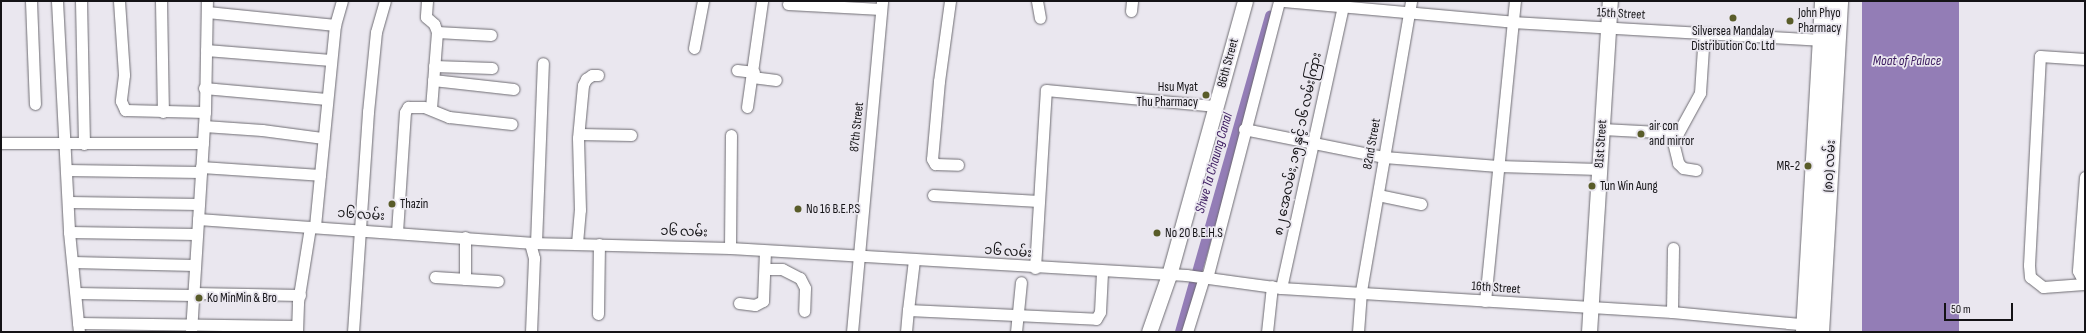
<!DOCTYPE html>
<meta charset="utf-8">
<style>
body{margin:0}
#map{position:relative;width:2086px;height:333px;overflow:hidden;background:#eae7ef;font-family:"Sofia Sans Condensed","Noto Sans Myanmar",sans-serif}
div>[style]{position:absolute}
.water>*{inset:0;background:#937db6;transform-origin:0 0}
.canal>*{height:10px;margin:-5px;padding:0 5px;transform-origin:5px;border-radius:5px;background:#937db6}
.roads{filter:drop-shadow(0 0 1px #6e6c72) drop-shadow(0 0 1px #6e6c72)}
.street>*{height:11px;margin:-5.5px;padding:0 5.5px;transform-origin:5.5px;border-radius:5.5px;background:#fff}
.secondary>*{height:15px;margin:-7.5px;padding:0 7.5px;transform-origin:7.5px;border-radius:7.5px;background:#fff}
.primary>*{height:17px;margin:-8.5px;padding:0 8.5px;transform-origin:8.5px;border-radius:8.5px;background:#fff}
.dots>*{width:11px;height:11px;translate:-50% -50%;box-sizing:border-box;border:2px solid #eae7ef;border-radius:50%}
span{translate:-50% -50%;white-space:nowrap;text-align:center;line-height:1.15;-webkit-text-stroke:3.5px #eae7ef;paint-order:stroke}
.street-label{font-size:13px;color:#141316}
.poi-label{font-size:13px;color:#141316}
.left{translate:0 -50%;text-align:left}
.right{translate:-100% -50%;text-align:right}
.water-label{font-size:14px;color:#39185d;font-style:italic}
.frame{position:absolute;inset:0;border:2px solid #141316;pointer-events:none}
.scale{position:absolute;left:1944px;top:303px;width:69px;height:18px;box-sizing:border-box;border:2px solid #141316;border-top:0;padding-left:5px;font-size:12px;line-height:14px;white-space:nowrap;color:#141316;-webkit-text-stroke:3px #eae7ef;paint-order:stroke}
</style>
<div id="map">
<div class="water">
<div style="left:1862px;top:1px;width:97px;height:331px"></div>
</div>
<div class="canal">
<div style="left:1180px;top:332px;width:329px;rotate:-74.1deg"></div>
</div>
<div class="roads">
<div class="street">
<div style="left:31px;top:1px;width:103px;rotate:87.8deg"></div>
<div style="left:57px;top:1px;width:231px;rotate:87deg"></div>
<div style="left:69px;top:232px;width:100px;rotate:84.3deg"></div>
<div style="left:81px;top:1px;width:143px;rotate:88.8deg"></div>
<div style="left:119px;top:1px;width:74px;rotate:86.1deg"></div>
<div style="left:124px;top:75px;width:26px;rotate:97deg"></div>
<div style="left:121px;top:101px;width:10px;rotate:66deg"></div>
<div style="left:125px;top:110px;width:80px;rotate:1.4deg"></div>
<div style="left:161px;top:1px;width:111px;rotate:89deg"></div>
<div style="left:427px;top:1px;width:16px;rotate:94deg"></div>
<div style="left:426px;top:17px;width:11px;rotate:41deg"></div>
<div style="left:434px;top:24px;width:9px;rotate:69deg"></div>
<div style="left:437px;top:32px;width:77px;rotate:94.5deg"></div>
<div style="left:950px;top:1px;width:81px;rotate:97.8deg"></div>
<div style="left:939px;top:81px;width:78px;rotate:95.1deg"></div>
<div style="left:932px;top:159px;width:6px;rotate:59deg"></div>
<div style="left:935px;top:164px;width:23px;rotate:2deg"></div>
<div style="left:1037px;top:1px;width:17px;rotate:80deg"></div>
<div style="left:1284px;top:1px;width:230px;rotate:5.2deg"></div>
<div style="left:1513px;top:22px;width:314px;rotate:3.3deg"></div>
<div style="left:788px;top:4px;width:93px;rotate:3.1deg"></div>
<div style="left:1131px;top:11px;width:10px;rotate:-84deg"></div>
<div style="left:207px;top:12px;width:129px;rotate:5.8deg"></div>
<div style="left:437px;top:32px;width:54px;rotate:3.2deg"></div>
<div style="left:694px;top:48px;width:48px;rotate:-79.2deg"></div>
<div style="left:206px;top:50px;width:125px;rotate:4.6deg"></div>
<div style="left:434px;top:66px;width:58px;rotate:2deg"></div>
<div style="left:737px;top:70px;width:17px;rotate:7deg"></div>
<div style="left:752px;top:77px;width:24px;rotate:7deg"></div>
<div style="left:433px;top:80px;width:81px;rotate:6.4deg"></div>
<div style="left:204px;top:88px;width:123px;rotate:5.1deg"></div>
<div style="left:747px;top:107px;width:107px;rotate:-81.9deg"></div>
<div style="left:204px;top:126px;width:58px;rotate:3.9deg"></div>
<div style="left:262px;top:130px;width:62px;rotate:7.5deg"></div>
<div style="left:1244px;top:129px;width:143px;rotate:11.3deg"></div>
<div style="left:1384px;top:157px;width:114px;rotate:4.5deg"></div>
<div style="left:1498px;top:166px;width:101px;rotate:1.7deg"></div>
<div style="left:1602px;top:129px;width:76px;rotate:3deg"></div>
<div style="left:1678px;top:133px;width:46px;rotate:-61.2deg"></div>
<div style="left:1700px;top:93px;width:60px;rotate:-86.2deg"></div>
<div style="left:579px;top:134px;width:52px;rotate:1.1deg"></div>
<div style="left:1671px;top:134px;width:30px;rotate:76deg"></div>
<div style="left:1678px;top:163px;width:7px;rotate:45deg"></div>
<div style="left:1683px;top:168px;width:13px;rotate:9deg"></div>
<div style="left:1px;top:143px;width:202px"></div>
<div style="left:201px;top:167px;width:119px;rotate:3.8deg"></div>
<div style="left:320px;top:175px;width:151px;rotate:-84.3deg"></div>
<div style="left:335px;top:25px;width:25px;rotate:-74deg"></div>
<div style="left:66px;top:170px;width:135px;rotate:0.8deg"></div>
<div style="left:2085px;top:177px;width:94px;rotate:94.3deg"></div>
<div style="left:2078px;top:271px;width:15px;rotate:62deg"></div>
<div style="left:933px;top:195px;width:106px;rotate:3.2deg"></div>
<div style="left:1378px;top:195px;width:44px;rotate:11.8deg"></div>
<div style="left:69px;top:202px;width:130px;rotate:0.9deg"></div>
<div style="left:198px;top:219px;width:333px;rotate:4.1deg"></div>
<div style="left:530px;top:243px;width:200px;rotate:1.4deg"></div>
<div style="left:730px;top:248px;width:457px;rotate:3.4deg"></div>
<div style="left:1186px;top:275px;width:96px;rotate:7.8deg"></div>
<div style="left:1281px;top:288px;width:392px;rotate:3.5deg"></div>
<div style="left:1672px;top:312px;width:139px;rotate:5.4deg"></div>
<div style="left:315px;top:226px;width:51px;rotate:-84.4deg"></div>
<div style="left:69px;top:232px;width:127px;rotate:0.9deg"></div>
<div style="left:397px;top:232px;width:120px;rotate:-86.2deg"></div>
<div style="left:405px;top:112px;width:6px;rotate:-59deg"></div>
<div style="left:408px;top:107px;width:16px"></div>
<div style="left:424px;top:107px;width:27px;rotate:22deg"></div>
<div style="left:449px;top:117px;width:63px;rotate:6.3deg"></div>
<div style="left:465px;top:237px;width:42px;rotate:90deg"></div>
<div style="left:530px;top:243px;width:16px;rotate:75deg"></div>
<div style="left:534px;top:258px;width:74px;rotate:92.3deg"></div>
<div style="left:536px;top:243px;width:180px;rotate:-87.8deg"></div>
<div style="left:577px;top:243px;width:33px;rotate:-85deg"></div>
<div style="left:580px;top:210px;width:72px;rotate:-91.6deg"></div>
<div style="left:578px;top:138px;width:53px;rotate:-84.6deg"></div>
<div style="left:583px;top:85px;width:7px;rotate:-63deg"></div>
<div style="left:586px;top:79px;width:7px;rotate:-34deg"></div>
<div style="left:592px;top:75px;width:6px"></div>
<div style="left:730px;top:248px;width:113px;rotate:-89.5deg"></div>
<div style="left:73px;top:262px;width:121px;rotate:1.4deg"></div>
<div style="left:1035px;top:268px;width:178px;rotate:-86.5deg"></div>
<div style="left:1046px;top:90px;width:171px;rotate:5.4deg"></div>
<div style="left:765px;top:269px;width:17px"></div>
<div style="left:782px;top:269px;width:20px;rotate:27deg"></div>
<div style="left:800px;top:278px;width:11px;rotate:63deg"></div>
<div style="left:805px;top:288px;width:23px;rotate:92deg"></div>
<div style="left:435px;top:277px;width:63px;rotate:3.6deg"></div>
<div style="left:1207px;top:278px;width:286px;rotate:-75.4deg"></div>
<div style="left:2084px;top:284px;width:41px;rotate:175.8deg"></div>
<div style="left:2043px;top:287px;width:16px;rotate:-142deg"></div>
<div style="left:2030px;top:277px;width:12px;rotate:-95deg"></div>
<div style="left:2029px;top:265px;width:209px;rotate:-87deg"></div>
<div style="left:2040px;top:56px;width:45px;rotate:3.8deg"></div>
<div style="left:1281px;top:288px;width:288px;rotate:-77.6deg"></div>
<div style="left:76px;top:293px;width:117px;rotate:1deg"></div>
<div style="left:193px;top:293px;width:107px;rotate:1.1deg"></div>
<div style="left:1485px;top:301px;width:301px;rotate:-84.3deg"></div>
<div style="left:739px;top:303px;width:16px;rotate:7deg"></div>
<div style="left:755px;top:305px;width:9px;rotate:-27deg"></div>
<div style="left:763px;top:301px;width:50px;rotate:-87.7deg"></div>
<div style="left:908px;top:310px;width:50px;rotate:-83.2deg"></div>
<div style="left:1672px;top:312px;width:64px;rotate:-89.1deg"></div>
<div style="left:598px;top:314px;width:70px;rotate:-89.2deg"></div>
<div style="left:78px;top:323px;width:219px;rotate:0.8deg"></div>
<div style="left:191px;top:332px;width:220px;rotate:-86.4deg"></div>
<div style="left:205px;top:112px;width:111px;rotate:-89deg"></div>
<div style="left:297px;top:332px;width:30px;rotate:-88deg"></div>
<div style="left:298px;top:302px;width:76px;rotate:-80.9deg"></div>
<div style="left:353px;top:332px;width:221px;rotate:-86.1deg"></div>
<div style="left:368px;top:112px;width:80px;rotate:-84.3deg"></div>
<div style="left:376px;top:32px;width:32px;rotate:-74deg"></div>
<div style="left:852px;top:332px;width:332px;rotate:-84.8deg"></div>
<div style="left:906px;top:332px;width:22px;rotate:-85deg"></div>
<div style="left:908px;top:310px;width:188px;rotate:2.7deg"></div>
<div style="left:1096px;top:319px;width:8px;rotate:-60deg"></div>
<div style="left:1100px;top:312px;width:40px;rotate:-87.1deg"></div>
<div style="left:1016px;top:332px;width:50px;rotate:-84.3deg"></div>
<div style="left:1187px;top:332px;width:58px;rotate:-72.8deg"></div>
<div style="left:1267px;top:332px;width:46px;rotate:-83.8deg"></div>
<div style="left:1358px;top:332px;width:41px;rotate:-85.8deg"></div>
<div style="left:1361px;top:291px;width:294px;rotate:-80.2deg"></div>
</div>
<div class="secondary">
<div style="left:1149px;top:332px;width:60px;rotate:-70.7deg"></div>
<div style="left:1169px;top:275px;width:284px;rotate:-74.5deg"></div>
<div style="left:1589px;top:332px;width:332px;rotate:-86.4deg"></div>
</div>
<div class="primary">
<div style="left:1804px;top:332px;width:332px;rotate:-86.7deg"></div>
<div style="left:1820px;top:332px;width:332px;rotate:-86.7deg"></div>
</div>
</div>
<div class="dots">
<div style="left:1733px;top:18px;background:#595c29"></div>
<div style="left:1790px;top:21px;background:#595c29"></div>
<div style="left:1206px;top:95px;background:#595c29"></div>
<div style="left:1641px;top:134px;background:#595c29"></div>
<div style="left:1808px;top:166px;background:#595c29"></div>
<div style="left:1592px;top:186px;background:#595c29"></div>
<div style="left:392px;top:204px;background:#595c29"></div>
<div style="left:798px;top:209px;background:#595c29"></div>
<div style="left:1157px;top:233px;background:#595c29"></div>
<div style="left:199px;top:298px;background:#595c29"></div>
</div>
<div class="street-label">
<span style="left:1621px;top:14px;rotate:3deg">15th Street</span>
<span style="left:1228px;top:63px;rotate:-75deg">86th Street</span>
<span style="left:857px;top:127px;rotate:-84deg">87th Street</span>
<span style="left:1298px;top:144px;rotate:-78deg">၈၂ အေလမ်း, ၁၅ နှင့် ၁၆ လမ်းကြား</span>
<span style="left:1372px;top:144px;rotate:-80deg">82nd Street</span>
<span style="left:1601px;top:144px;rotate:-86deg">81st Street</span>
<span style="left:1830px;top:166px;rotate:-87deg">(၈၀) လမ်း</span>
<span style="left:361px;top:215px;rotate:4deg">၁၆ လမ်း</span>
<span style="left:684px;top:232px;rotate:2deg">၁၆ လမ်း</span>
<span style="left:1008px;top:252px;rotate:4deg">၁၆ လမ်း</span>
<span style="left:1496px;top:288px;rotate:4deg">16th Street</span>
</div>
<div class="poi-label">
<span class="left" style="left:1798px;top:21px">John Phyo<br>Pharmacy</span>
<span style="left:1733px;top:39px">Silversea Mandalay<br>Distribution Co. Ltd</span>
<span class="right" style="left:1198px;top:95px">Hsu Myat<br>Thu Pharmacy</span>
<span class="left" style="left:1649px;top:134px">air con<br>and mirror</span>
<span class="right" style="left:1800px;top:166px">MR-2</span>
<span class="left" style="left:1600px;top:186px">Tun Win Aung</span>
<span class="left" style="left:400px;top:204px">Thazin</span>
<span class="left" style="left:806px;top:209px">No 16 B.E.P.S</span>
<span class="left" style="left:1165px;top:233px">No 20 B.E.H.S</span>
<span class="left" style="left:207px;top:298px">Ko MinMin &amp; Bro</span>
</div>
<div class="water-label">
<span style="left:1907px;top:61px">Moat of Palace</span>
<span style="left:1214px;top:163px;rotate:-74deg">Shwe Ta Chaung Canal</span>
</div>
<div class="frame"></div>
<div class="scale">50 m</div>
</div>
